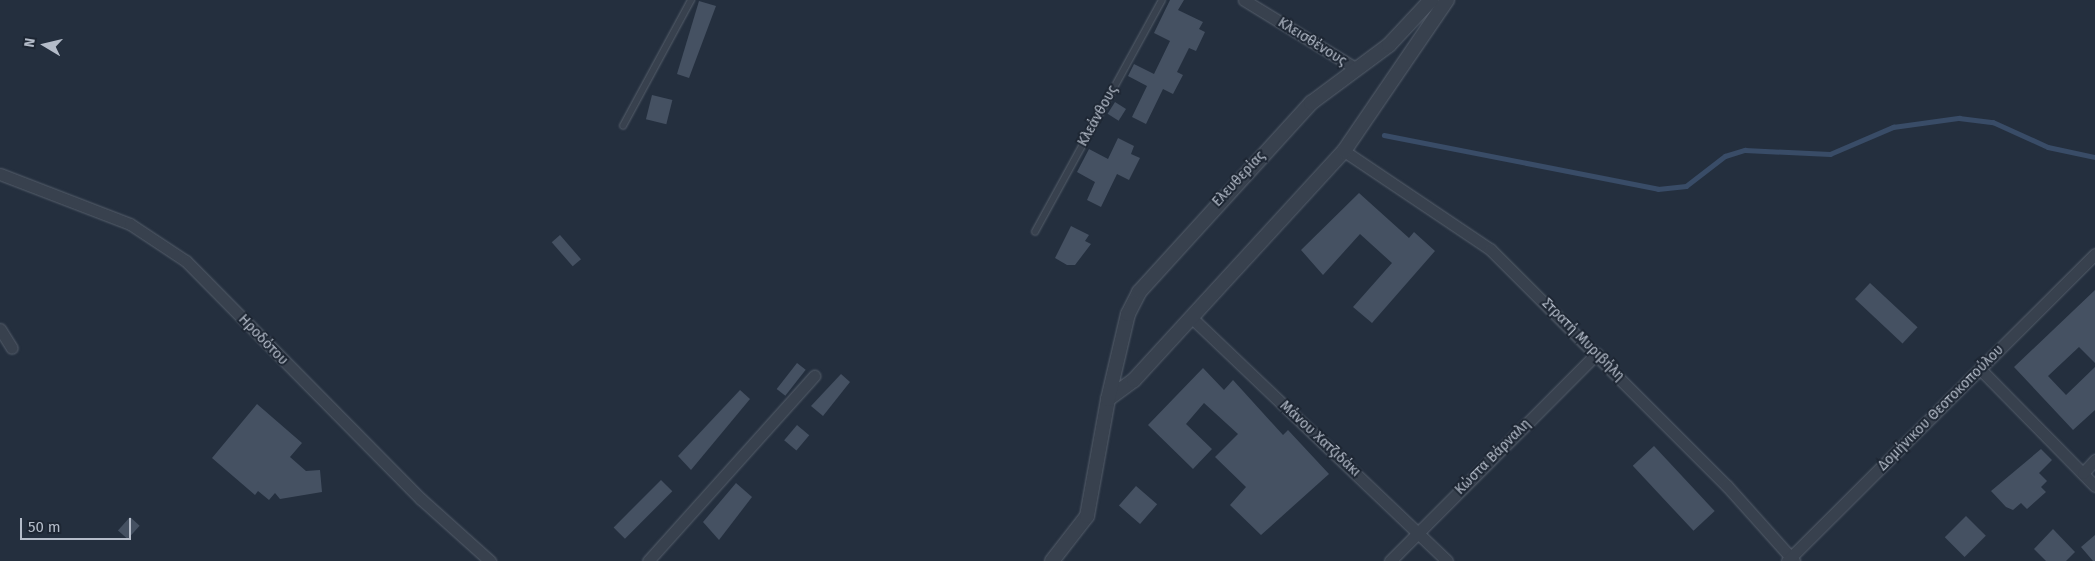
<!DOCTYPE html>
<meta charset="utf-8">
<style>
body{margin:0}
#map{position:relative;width:2095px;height:561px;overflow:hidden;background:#242f3e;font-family:"Fira Sans",sans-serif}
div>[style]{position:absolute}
.stream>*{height:4.5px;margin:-2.25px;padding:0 2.25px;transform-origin:2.25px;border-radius:2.25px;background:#394c67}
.building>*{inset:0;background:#455162;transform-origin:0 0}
.roads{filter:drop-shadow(0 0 1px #565f6c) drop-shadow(0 0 1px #565f6c)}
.service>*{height:5.5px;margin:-2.75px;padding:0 2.75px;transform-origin:2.75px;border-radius:2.75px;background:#38414e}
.minor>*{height:11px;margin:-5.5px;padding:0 5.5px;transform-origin:5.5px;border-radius:5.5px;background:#38414e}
.tertiary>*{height:14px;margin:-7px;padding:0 7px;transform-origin:7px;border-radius:7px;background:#38414e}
span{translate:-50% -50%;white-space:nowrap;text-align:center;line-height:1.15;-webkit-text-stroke:4px #1d2633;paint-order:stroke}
.street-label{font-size:14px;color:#b4bcc9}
.north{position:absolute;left:20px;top:20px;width:50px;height:50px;-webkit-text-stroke:4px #1d2633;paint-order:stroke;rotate:279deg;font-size:14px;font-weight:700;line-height:20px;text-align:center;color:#b4bcc9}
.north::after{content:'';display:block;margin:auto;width:18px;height:22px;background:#b4bcc9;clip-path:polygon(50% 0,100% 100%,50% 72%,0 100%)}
.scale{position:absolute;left:20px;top:518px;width:111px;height:22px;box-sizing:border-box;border:2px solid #b4bcc9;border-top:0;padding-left:6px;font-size:15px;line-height:18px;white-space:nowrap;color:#b4bcc9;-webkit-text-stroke:4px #1d2633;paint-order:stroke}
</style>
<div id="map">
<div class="stream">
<div style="left:1384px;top:135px;width:279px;rotate:11.1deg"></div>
<div style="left:1658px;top:189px;width:28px;rotate:-6deg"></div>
<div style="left:1686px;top:186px;width:49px;rotate:-37.6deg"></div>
<div style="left:1725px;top:156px;width:21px;rotate:-17deg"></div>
<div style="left:1745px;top:150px;width:85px;rotate:2.7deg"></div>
<div style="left:1830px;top:154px;width:69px;rotate:-23.2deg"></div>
<div style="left:1893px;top:127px;width:67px;rotate:-7.8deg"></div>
<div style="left:1959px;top:118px;width:34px;rotate:7deg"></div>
<div style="left:1993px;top:122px;width:60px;rotate:24.4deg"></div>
<div style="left:2048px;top:147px;width:48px;rotate:12deg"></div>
</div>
<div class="building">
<div style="clip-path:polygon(1170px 0,1184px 0,1178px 10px,1203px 22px,1199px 29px,1205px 32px,1196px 51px,1189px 48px,1177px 72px,1183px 75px,1173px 94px,1163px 89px,1146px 124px,1132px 117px,1147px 86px,1128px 76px,1134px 64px,1154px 74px,1170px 41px,1154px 33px)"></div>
<div style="clip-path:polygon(699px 1px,716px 6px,689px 78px,677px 74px)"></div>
<div style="left:652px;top:95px;width:21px;height:25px;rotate:14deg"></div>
<div style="left:1115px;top:102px;width:13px;height:14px;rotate:32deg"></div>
<div style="clip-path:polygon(1118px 138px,1134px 146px,1131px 154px,1140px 158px,1129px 180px,1117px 174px,1101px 207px,1087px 200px,1095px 182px,1077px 172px,1089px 149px,1108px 159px)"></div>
<div style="clip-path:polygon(1359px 193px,1409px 238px,1414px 232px,1435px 251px,1372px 323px,1353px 307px,1392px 263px,1360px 234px,1323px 275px,1301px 250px)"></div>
<div style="clip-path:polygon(1071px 226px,1089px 235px,1085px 241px,1091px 244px,1075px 265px,1067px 265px,1055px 258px)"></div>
<div style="left:560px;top:235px;width:32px;height:11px;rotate:49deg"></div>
<div style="left:1870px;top:283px;width:65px;height:22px;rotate:43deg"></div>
<div style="clip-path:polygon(2095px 290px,2095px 363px,2079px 347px,2048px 376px,2066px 395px,2095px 367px,2095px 410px,2073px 430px,2014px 367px)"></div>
<div style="left:797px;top:363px;width:11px;height:33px;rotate:38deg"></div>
<div style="clip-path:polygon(1203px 368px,1224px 390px,1233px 380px,1283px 435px,1288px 430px,1329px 474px,1261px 535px,1230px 505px,1246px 487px,1215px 457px,1238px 434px,1204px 403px,1186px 424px,1212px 449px,1193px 469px,1148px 425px)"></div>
<div style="clip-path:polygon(841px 374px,850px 382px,823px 416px,811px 406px)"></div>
<div style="clip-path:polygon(740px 390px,750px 399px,691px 470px,678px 456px)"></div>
<div style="clip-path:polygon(257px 404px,302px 443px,290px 457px,306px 471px,320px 470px,322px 492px,280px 499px,275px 493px,269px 500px,258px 491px,255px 495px,212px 458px)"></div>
<div style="left:797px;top:425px;width:16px;height:20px;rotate:40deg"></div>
<div style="left:1654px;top:446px;width:89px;height:29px;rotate:47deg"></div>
<div style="clip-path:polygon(2041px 449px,2052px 460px,2039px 473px,2047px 481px,2041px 487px,2046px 492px,2027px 509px,2021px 503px,2013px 510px,2006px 507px,1991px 491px)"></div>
<div style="left:661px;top:480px;width:16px;height:67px;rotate:45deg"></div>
<div style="clip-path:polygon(736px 483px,752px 497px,719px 540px,703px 522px)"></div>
<div style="left:1136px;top:486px;width:28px;height:26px;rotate:41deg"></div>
<div style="left:1966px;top:516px;width:28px;height:30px;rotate:45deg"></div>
<div style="left:130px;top:517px;width:13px;height:18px;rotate:42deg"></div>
<div style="clip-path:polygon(2053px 529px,2075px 552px,2066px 561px,2046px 561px,2034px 549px)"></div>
<div style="clip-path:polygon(2095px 535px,2095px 561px,2093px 561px,2081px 547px)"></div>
</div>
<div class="roads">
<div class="service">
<div style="left:623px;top:126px;width:143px;rotate:-61.6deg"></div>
<div style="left:1035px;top:232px;width:264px;rotate:-61.3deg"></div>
</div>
<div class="minor">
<div style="left:1244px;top:0;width:130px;rotate:31.5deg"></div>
<div style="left:1344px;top:151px;width:176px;rotate:33.9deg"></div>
<div style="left:1490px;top:249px;width:335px;rotate:45deg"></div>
<div style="left:1727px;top:486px;width:101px;rotate:48.2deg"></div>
<div style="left:0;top:174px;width:139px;rotate:21deg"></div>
<div style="left:130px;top:224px;width:67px;rotate:33.5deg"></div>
<div style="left:186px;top:261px;width:334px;rotate:45.4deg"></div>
<div style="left:421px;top:499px;width:93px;rotate:41.9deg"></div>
<div style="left:1192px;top:318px;width:352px;rotate:43.6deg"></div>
<div style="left:0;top:329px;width:22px;rotate:58deg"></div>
<div style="left:1980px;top:369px;width:164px;rotate:45.5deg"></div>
<div style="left:2083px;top:473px;width:18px;rotate:-47deg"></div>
<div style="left:648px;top:561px;width:249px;rotate:-48.1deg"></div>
<div style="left:1390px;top:561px;width:293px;rotate:-45.1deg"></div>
<div style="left:1787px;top:561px;width:435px;rotate:-44.9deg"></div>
</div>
<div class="tertiary">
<div style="left:1108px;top:399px;width:32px;rotate:-36deg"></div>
<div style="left:1134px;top:380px;width:311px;rotate:-47.5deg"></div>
<div style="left:1344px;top:151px;width:183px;rotate:-55.7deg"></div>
<div style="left:1052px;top:561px;width:57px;rotate:-52.1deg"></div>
<div style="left:1087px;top:516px;width:119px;rotate:-79.8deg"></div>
<div style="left:1108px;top:399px;width:87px;rotate:-76.8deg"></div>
<div style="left:1128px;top:314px;width:25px;rotate:-63deg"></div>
<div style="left:1139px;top:292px;width:256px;rotate:-47.7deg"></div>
<div style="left:1311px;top:103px;width:97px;rotate:-36.6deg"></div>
<div style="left:1389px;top:45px;width:62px;rotate:-47deg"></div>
</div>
</div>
<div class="street-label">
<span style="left:1312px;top:42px;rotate:32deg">Κλεισθένους</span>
<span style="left:1098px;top:116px;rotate:-61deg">Κλεάνθους</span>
<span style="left:1239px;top:179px;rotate:-47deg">Ελευθερίας</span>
<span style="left:263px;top:340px;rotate:46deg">Ηροδότου</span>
<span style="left:1583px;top:340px;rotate:45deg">Στρατή Μυριβήλη</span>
<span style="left:1941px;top:408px;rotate:-45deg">Δομήνικου Θεοτοκοπούλου</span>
<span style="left:1320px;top:439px;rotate:43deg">Μάνου Χατζιδάκι</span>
<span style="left:1493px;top:457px;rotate:-45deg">Κώστα Βάρναλη</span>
</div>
<div class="north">N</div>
<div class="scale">50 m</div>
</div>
